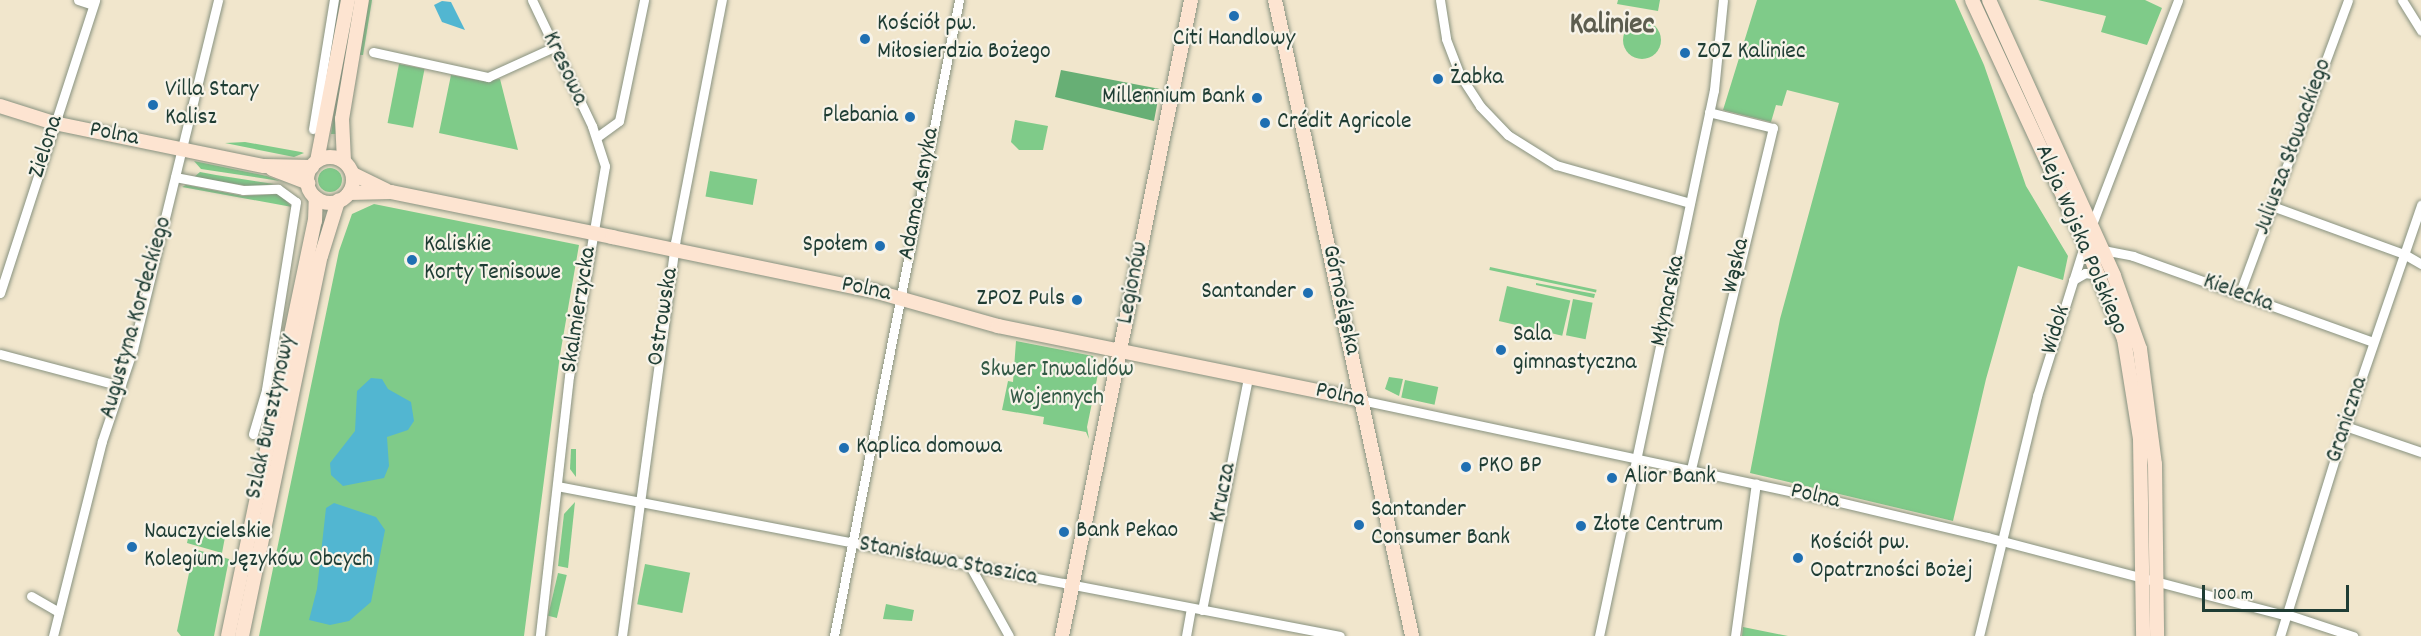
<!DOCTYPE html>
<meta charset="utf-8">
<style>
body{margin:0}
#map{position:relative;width:2421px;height:636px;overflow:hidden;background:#f1e6cc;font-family:Dekko,sans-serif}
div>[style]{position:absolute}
.green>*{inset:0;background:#7fcb89;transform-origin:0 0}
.round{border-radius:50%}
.forest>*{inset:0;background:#67af75}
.water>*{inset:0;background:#52b6d1}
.roads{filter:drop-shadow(0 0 2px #889280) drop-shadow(0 0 2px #889280)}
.street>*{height:9px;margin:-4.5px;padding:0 4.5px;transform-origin:4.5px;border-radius:4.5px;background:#fff}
.secondary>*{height:14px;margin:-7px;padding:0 7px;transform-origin:7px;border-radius:7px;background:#fde4d1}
.secondary>.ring{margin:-7px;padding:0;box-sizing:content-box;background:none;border:14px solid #fde4d1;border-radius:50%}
.dots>*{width:16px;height:16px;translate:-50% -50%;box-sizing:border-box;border:3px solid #f7f3e8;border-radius:50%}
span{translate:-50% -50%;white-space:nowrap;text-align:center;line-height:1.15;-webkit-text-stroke:4.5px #f7f3e8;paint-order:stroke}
.poi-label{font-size:24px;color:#1f3d34}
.left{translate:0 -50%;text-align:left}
.right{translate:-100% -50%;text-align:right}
.street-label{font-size:24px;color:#1f3d34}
.park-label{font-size:24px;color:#325945}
.district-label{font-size:30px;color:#5c5d4f;font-weight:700}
.scale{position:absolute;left:2202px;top:585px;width:147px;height:27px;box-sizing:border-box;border:3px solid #1f3d34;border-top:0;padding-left:8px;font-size:18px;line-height:21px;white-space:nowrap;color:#1f3d34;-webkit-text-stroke:4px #f7f3e8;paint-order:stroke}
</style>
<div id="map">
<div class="green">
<div style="clip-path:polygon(353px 0,336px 134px,331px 134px)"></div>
<div style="clip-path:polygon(367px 0,372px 0,363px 55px,359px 55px)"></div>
<div style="clip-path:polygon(1618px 0,1660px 0,1658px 11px,1617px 4px)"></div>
<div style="clip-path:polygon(1757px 0,1955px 0,1984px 65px,2026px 186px,2068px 256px,2063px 280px,2018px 266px,1986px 379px,1953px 521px,1750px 473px,1780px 319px,1839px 103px,1787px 90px,1782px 106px,1776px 105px,1771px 122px,1723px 110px)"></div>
<div style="clip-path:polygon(2038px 0,2145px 0,2162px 8px,2147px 45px,2101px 32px,2106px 16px)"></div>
<div class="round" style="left:1623px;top:21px;width:38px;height:38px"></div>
<div style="left:399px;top:64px;width:26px;height:60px;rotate:11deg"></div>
<div style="clip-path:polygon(451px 75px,483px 81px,500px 79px,518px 150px,439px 133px)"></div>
<div style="clip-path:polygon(1015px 120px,1048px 126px,1043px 150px,1019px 150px,1011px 142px)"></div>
<div style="clip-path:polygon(245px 142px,301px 152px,304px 153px,294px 157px,225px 143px)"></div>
<div style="clip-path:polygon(194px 161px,267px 176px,280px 181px,201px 169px)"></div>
<div class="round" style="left:318px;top:168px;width:24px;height:24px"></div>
<div style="left:710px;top:171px;width:48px;height:26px;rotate:10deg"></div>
<div style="clip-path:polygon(200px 172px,216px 175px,274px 184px,254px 187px,194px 177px)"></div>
<div style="clip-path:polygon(186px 185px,243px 196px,280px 194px,292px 207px,182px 187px)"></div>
<div style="clip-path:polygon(374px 204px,579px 245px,560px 355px,524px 636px,259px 636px,339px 251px,352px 214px)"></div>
<div style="left:1490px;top:267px;width:109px;height:3px;rotate:12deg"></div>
<div style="clip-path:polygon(1536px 283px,1595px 294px,1594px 298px,1536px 285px)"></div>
<div style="left:1507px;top:286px;width:65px;height:36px;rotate:13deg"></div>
<div style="left:1573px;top:299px;width:20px;height:37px;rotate:11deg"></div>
<div style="clip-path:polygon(1016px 341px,1093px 356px,1099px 369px,1087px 427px,1089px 439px,1086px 432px,1043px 424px,1044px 417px,1002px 410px,1008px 381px,1013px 382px)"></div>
<div style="clip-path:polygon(1389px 377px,1403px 379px,1399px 396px,1385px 389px)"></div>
<div style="left:1405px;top:380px;width:34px;height:18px;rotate:12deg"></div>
<div style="clip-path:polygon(571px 449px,576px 449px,576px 477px,570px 469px)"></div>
<div style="clip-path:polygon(575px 502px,568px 568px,558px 566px,564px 514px)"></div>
<div style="clip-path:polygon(190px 529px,225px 537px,222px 553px,187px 543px)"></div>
<div style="clip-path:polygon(194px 549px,229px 559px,214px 636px,181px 636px,177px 631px)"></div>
<div style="left:645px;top:564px;width:46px;height:41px;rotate:11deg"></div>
<div style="left:558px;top:573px;width:9px;height:44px;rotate:13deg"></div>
<div style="clip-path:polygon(886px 604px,914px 610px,912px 621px,883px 619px)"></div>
<div style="clip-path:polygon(1743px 627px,1788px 636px,1742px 636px)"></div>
</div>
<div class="forest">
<div style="clip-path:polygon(1061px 70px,1160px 89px,1154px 121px,1055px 97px)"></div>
</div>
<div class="water">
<div style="clip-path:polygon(442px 1px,451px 2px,465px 30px,442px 22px,434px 5px)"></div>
<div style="clip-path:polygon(371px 378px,382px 379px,388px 389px,411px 402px,414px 421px,408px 430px,387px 437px,389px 466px,384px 478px,343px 486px,331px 475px,330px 463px,355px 431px,357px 391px)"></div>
<div style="clip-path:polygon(334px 503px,376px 517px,385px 530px,371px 602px,349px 621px,330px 625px,309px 620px,317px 589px,326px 508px)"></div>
</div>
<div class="roads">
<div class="street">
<div style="left:78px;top:0;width:16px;rotate:18deg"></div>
<div style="left:532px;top:0;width:140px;rotate:64.5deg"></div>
<div style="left:592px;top:126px;width:42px;rotate:72deg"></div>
<div style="left:605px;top:166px;width:213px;rotate:99.7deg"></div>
<div style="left:569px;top:376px;width:262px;rotate:96.4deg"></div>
<div style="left:1440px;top:0;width:39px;rotate:81deg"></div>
<div style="left:1446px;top:39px;width:39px;rotate:69deg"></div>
<div style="left:1460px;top:75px;width:37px;rotate:57deg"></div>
<div style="left:1480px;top:106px;width:40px;rotate:46deg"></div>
<div style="left:1508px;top:135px;width:57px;rotate:32deg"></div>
<div style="left:1556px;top:165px;width:139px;rotate:15.8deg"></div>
<div style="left:2402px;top:0;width:36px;rotate:58deg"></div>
<div style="left:373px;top:52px;width:118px;rotate:12.3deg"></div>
<div style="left:488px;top:77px;width:72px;rotate:-24.4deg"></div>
<div style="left:313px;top:129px;width:131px;rotate:-80.8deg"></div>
<div style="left:597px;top:137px;width:27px;rotate:-36deg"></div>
<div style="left:619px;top:121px;width:124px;rotate:-78.3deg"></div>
<div style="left:175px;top:177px;width:69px;rotate:10.8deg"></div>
<div style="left:243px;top:190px;width:35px;rotate:-2deg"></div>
<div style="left:278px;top:189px;width:22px;rotate:36deg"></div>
<div style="left:296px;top:202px;width:190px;rotate:99.1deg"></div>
<div style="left:266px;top:390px;width:46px;rotate:106.5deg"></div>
<div style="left:2272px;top:206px;width:140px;rotate:20deg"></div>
<div style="left:2404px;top:254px;width:20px;rotate:30deg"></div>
<div style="left:2091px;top:227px;width:243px;rotate:-69deg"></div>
<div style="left:2103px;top:250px;width:31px;rotate:11deg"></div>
<div style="left:2133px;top:256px;width:255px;rotate:19.7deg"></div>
<div style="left:2073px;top:280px;width:14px;rotate:-30deg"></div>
<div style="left:2085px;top:273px;width:14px;rotate:8deg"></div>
<div style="left:0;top:293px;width:308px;rotate:-72deg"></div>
<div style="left:2239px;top:295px;width:314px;rotate:-69.7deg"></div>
<div style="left:0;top:354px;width:125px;rotate:14.8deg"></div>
<div style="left:1361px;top:400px;width:467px;rotate:12deg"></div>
<div style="left:1818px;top:497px;width:174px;rotate:13.3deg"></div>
<div style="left:1987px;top:537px;width:308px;rotate:14.7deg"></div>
<div style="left:2345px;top:426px;width:80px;rotate:18.9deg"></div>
<div style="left:1691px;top:469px;width:351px;rotate:-76.5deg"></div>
<div style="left:1773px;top:128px;width:66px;rotate:-166deg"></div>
<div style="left:557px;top:486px;width:797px;rotate:10.84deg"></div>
<div style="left:970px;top:566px;width:80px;rotate:60.9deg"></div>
<div style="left:31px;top:596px;width:32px;rotate:30deg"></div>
<div style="left:1202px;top:610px;width:237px;rotate:-78.8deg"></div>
<div style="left:2286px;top:614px;width:71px;rotate:18.2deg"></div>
<div style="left:53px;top:636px;width:201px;rotate:-75.9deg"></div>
<div style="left:102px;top:441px;width:97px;rotate:-71.4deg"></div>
<div style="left:133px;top:349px;width:359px;rotate:-76.3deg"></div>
<div style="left:622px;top:636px;width:397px;rotate:-82.3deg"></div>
<div style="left:675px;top:243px;width:248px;rotate:-79.1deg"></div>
<div style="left:834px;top:636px;width:648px;rotate:-78.88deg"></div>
<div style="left:1186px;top:636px;width:28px;rotate:-80deg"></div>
<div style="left:1599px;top:636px;width:558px;rotate:-78.11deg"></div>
<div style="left:1714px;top:90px;width:90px;rotate:-84.3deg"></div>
<div style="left:1735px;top:636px;width:154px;rotate:-82.2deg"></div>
<div style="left:1979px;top:636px;width:247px;rotate:-76.4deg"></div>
<div style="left:2037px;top:396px;width:160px;rotate:-72.6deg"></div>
<div style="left:2280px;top:636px;width:220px;rotate:-72.8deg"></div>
<div style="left:2345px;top:426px;width:234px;rotate:-71deg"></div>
</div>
<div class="secondary">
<div style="left:1275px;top:0;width:651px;rotate:77.84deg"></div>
<div style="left:1972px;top:0;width:268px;rotate:65.1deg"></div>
<div style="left:2085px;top:243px;width:104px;rotate:67.9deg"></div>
<div style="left:2124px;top:339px;width:101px;rotate:80.9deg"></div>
<div style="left:2140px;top:439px;width:197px;rotate:89.1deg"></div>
<div style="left:1989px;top:0;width:303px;rotate:65.6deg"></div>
<div style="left:2114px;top:276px;width:77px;rotate:70.4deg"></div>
<div style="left:2140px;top:349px;width:116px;rotate:82.6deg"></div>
<div style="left:2155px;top:464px;width:172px;rotate:89.3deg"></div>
<div style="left:0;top:106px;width:57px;rotate:17.5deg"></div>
<div style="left:54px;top:123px;width:214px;rotate:11.6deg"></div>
<div style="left:264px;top:166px;width:48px;rotate:1.2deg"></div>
<div class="ring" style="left:307px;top:157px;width:32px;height:32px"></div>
<div style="left:317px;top:161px;width:164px;rotate:-79.1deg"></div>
<div style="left:344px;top:161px;width:42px;rotate:-92.7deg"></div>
<div style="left:342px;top:119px;width:121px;rotate:-80.5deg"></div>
<div style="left:272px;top:169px;width:39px;rotate:21deg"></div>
<div style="left:353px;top:174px;width:37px;rotate:26deg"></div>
<div style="left:349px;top:193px;width:42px;rotate:-1.4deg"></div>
<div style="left:391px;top:192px;width:226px;rotate:11.5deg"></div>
<div style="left:612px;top:237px;width:271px;rotate:11.7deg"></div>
<div style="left:877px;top:292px;width:126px;rotate:15.7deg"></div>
<div style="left:998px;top:326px;width:370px;rotate:11.5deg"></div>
<div style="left:228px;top:636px;width:424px;rotate:-78.2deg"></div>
<div style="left:315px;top:221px;width:23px;rotate:-88deg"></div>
<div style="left:242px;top:636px;width:388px;rotate:-78.3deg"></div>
<div style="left:321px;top:256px;width:58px;rotate:-72.8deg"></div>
<div style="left:1062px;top:636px;width:649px;rotate:-78.53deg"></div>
</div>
</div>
<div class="dots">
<div style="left:1234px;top:16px;background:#1f6fb2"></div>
<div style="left:865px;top:39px;background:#1f6fb2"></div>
<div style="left:1685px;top:53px;background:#1f6fb2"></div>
<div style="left:1438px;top:79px;background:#1f6fb2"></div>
<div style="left:1257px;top:98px;background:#1f6fb2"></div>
<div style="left:153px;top:105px;background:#1f6fb2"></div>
<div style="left:910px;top:117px;background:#1f6fb2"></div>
<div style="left:1265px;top:123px;background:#1f6fb2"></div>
<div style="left:880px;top:246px;background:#1f6fb2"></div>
<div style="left:412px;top:260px;background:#1f6fb2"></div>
<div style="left:1308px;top:293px;background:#1f6fb2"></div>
<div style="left:1077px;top:300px;background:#1f6fb2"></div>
<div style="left:1501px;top:350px;background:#1f6fb2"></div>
<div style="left:844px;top:448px;background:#1f6fb2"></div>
<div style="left:1466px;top:467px;background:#1f6fb2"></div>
<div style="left:1612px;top:478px;background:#1f6fb2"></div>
<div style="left:1359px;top:525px;background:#1f6fb2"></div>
<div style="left:1581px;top:526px;background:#1f6fb2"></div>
<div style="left:1064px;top:532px;background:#1f6fb2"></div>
<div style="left:132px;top:547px;background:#1f6fb2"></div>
<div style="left:1798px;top:558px;background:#1f6fb2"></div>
</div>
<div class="poi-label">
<span class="left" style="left:877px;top:39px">Kościół pw.<br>Miłosierdzia Bożego</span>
<span style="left:1234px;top:40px">Citi Handlowy</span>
<span class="left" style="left:1697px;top:53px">ZOZ Kaliniec</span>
<span class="left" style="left:1450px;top:79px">Żabka</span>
<span class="left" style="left:165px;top:105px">Villa Stary<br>Kalisz</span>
<span class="right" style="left:1245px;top:98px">Millennium Bank</span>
<span class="right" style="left:898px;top:117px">Plebania</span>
<span class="left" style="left:1277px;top:123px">Crédit Agricole</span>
<span class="left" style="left:424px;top:260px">Kaliskie<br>Korty Tenisowe</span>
<span class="right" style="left:868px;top:246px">Społem</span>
<span class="right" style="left:1296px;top:293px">Santander</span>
<span class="right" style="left:1065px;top:300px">ZPOZ Puls</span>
<span class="left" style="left:1513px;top:350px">Sala<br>gimnastyczna</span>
<span class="left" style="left:856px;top:448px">Kaplica domowa</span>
<span class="left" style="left:1478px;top:467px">PKO BP</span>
<span class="left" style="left:1624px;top:478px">Alior Bank</span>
<span class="left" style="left:1371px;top:525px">Santander<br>Consumer Bank</span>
<span class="left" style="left:1593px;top:526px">Złote Centrum</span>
<span class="left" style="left:1076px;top:532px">Bank Pekao</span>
<span class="left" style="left:144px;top:547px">Nauczycielskie<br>Kolegium Języków Obcych</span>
<span class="left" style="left:1810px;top:558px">Kościół pw.<br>Opatrzności Bożej</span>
</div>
<div class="street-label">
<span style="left:564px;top:69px;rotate:65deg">Kresowa</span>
<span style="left:114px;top:135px;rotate:11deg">Polna</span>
<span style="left:47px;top:147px;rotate:-72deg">Zielona</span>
<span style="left:2294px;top:147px;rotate:-70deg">Juliusza Słowackiego</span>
<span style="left:920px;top:194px;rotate:-79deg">Adama Asnyka</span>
<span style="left:2080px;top:240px;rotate:67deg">Aleja Wojska Polskiego</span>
<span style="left:1737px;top:266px;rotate:-77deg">Wąska</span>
<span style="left:1134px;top:283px;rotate:-79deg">Legionów</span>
<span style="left:866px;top:290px;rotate:12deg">Polna</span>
<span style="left:2238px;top:294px;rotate:20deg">Kielecka</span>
<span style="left:1340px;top:300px;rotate:78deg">Górnośląska</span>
<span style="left:1669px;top:301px;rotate:-78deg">Młynarska</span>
<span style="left:580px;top:310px;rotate:-81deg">Skalmierzycka</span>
<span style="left:664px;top:317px;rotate:-81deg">Ostrowska</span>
<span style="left:137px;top:318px;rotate:-74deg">Augustyna Kordeckiego</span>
<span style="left:2057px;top:330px;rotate:-73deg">Widok</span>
<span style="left:1340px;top:396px;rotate:12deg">Polna</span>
<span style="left:272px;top:417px;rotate:-78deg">Szlak Bursztynowy</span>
<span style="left:2348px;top:420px;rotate:-72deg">Graniczna</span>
<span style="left:1224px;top:493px;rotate:-79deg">Krucza</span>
<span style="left:1815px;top:497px;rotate:13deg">Polna</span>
<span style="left:948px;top:562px;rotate:11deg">Stanisława Staszica</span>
</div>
<div class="park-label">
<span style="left:1057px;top:385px">Skwer Inwalidów<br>Wojennych</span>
</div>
<div class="district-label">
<span style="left:1612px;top:27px">Kaliniec</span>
</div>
<div class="scale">100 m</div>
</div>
